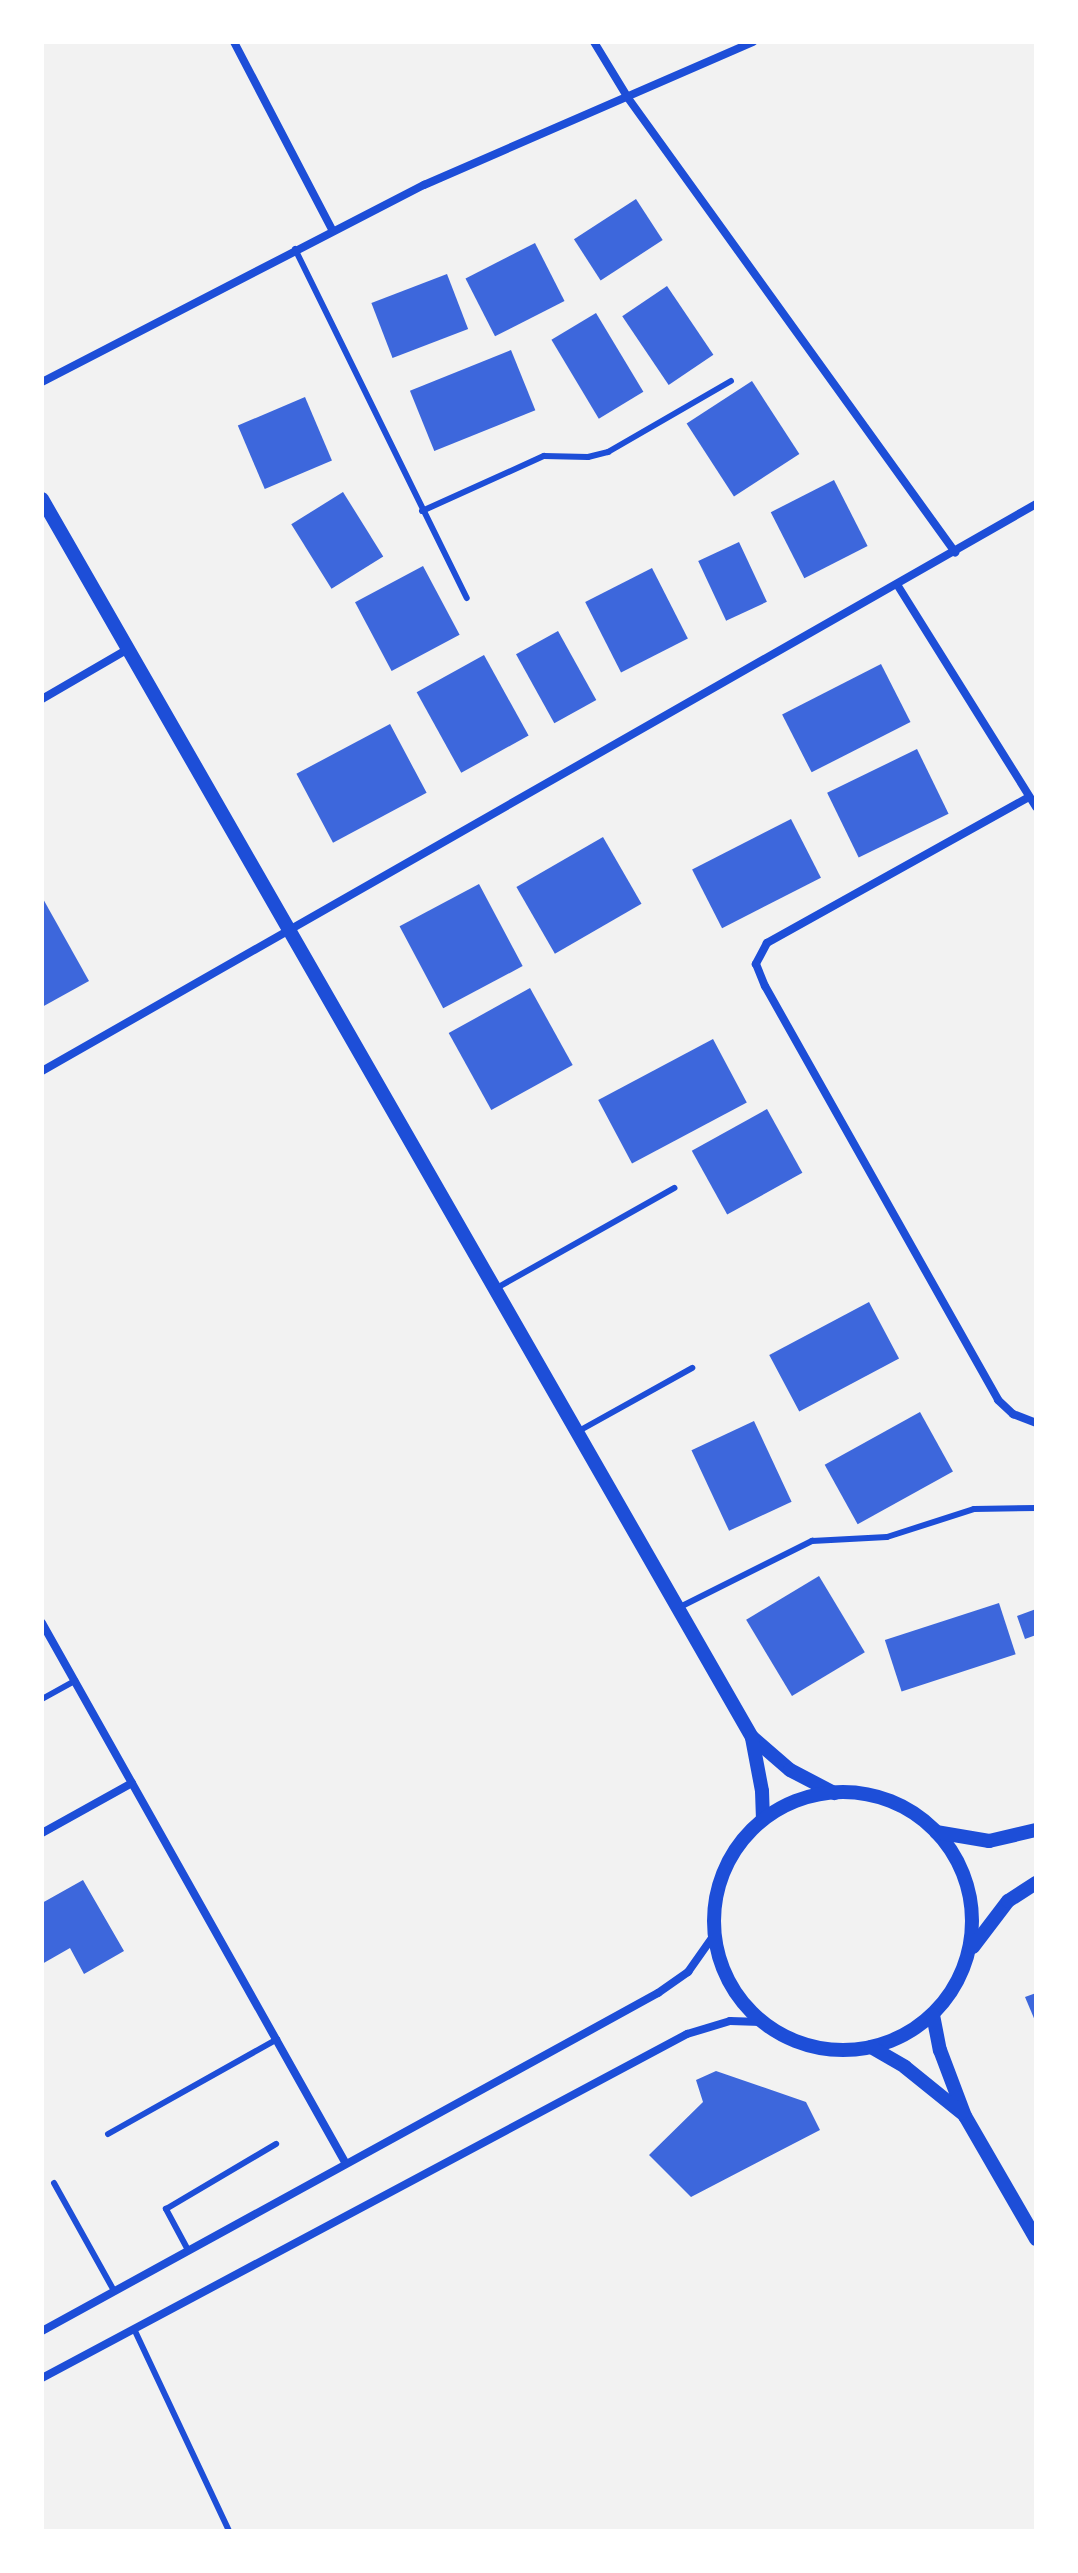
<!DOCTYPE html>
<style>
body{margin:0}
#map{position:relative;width:1078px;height:2573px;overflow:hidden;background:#f2f2f2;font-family:Manrope,sans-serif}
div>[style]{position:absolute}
.building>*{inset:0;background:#3d67dc;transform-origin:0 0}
.service>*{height:6px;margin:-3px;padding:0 3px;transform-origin:3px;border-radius:3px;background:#1d4ed8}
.minor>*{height:8px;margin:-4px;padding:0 4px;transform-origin:4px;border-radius:4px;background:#1d4ed8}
.tertiary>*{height:14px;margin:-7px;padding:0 7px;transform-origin:7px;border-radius:7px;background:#1d4ed8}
.tertiary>.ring{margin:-7px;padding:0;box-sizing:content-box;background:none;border:14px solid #1d4ed8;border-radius:50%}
span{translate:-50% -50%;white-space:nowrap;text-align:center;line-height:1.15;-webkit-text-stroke:7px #fff;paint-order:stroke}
.frame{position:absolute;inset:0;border:44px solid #fff;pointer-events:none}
</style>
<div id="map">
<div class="building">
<div style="left:636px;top:199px;width:49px;height:74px;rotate:57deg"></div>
<div style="left:535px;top:243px;width:65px;height:78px;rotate:63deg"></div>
<div style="left:447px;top:274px;width:59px;height:81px;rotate:69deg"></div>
<div style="left:667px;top:286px;width:83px;height:54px;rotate:56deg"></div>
<div style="left:596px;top:313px;width:92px;height:52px;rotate:59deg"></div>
<div style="left:511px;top:350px;width:65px;height:109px;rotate:68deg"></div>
<div style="left:752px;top:381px;width:87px;height:78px;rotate:57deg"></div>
<div style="left:305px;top:397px;width:69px;height:73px;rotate:67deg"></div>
<div style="left:834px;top:480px;width:74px;height:71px;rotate:63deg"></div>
<div style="left:343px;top:492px;width:76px;height:61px;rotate:58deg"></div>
<div style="left:739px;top:542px;width:66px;height:45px;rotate:65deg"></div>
<div style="left:423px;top:566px;width:78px;height:77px;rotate:62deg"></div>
<div style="left:652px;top:568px;width:79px;height:75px;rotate:63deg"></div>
<div style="left:558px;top:631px;width:79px;height:48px;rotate:61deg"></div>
<div style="left:484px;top:655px;width:92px;height:77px;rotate:61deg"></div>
<div style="left:881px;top:664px;width:65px;height:111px;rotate:63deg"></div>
<div style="left:390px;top:724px;width:78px;height:106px;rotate:62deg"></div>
<div style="left:917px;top:749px;width:72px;height:100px;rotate:64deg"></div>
<div style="left:791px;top:819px;width:66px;height:111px;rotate:63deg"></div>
<div style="left:603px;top:837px;width:77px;height:100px;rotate:60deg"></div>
<div style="left:479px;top:884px;width:93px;height:90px;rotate:62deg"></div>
<div style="clip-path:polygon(42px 897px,89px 981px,42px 1007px)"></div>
<div style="left:530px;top:988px;width:88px;height:93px;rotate:61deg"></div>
<div style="left:713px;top:1039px;width:72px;height:130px;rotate:62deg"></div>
<div style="left:767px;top:1109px;width:73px;height:86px;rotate:61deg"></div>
<div style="left:869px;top:1302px;width:64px;height:113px;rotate:62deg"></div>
<div style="left:920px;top:1412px;width:68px;height:109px;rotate:61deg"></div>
<div style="left:754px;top:1421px;width:89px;height:69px;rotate:65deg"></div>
<div style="left:819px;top:1576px;width:89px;height:85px;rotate:59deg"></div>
<div style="left:999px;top:1603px;width:54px;height:120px;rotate:72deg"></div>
<div style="clip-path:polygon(1036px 1609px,1036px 1635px,1025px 1639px,1017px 1616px)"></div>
<div style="clip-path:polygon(83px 1880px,124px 1951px,84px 1974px,70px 1948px,42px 1964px,42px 1903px)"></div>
<div style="clip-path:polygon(1036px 1993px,1036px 2023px,1025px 1997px)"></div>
<div style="clip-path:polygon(716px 2071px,806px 2102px,820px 2130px,691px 2197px,649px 2155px,703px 2102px,696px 2080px)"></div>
</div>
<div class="service">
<div style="left:295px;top:249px;width:389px;rotate:63.8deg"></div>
<div style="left:422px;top:511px;width:134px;rotate:-24.3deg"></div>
<div style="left:544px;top:456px;width:44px;rotate:1.3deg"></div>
<div style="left:588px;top:457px;width:21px;rotate:-14deg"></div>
<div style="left:608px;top:452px;width:142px;rotate:-30deg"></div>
<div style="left:495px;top:1289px;width:206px;rotate:-29.4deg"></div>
<div style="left:577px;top:1432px;width:132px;rotate:-29.1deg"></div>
<div style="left:680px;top:1607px;width:148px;rotate:-26.6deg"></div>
<div style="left:812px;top:1541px;width:75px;rotate:-3.1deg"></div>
<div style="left:887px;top:1537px;width:91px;rotate:-17.8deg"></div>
<div style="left:974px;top:1509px;width:62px;rotate:-0.9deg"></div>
<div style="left:42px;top:1699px;width:38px;rotate:-29deg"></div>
<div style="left:108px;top:2134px;width:194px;rotate:-29.3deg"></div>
<div style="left:54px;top:2183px;width:124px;rotate:60.9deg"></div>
<div style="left:188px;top:2250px;width:47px;rotate:-118.2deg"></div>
<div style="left:166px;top:2209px;width:128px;rotate:-30.6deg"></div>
<div style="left:135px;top:2331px;width:221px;rotate:64.8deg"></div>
</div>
<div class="minor">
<div style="left:234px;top:42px;width:213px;rotate:62.4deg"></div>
<div style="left:594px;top:42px;width:66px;rotate:58.7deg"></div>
<div style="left:628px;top:98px;width:560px;rotate:54.24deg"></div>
<div style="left:42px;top:382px;width:430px;rotate:-27.3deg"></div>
<div style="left:424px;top:185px;width:359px;rotate:-23.5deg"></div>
<div style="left:898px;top:586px;width:261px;rotate:58deg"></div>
<div style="left:42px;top:699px;width:99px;rotate:-30.2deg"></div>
<div style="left:1029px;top:797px;width:300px;rotate:150.9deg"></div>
<div style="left:767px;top:943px;width:24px;rotate:118deg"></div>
<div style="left:756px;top:964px;width:24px;rotate:68deg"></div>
<div style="left:765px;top:986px;width:475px;rotate:60.6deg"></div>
<div style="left:998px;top:1400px;width:21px;rotate:43deg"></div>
<div style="left:1013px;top:1414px;width:25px;rotate:21deg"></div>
<div style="left:42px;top:1071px;width:1144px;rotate:-29.7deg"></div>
<div style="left:42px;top:1623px;width:618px;rotate:60.66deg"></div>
<div style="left:42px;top:1833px;width:103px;rotate:-29.1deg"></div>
<div style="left:42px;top:2331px;width:703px;rotate:-28.75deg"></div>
<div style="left:658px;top:1993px;width:37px;rotate:-35deg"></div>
<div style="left:688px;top:1972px;width:45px;rotate:-54.9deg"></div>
<div style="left:42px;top:2378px;width:731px;rotate:-28.07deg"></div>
<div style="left:687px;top:2034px;width:45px;rotate:-16.8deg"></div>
<div style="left:730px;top:2021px;width:31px;rotate:2deg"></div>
</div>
<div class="tertiary">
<div style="left:42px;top:499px;width:1427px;rotate:60.17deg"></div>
<div style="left:752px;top:1737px;width:50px;rotate:41deg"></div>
<div style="left:790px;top:1770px;width:50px;rotate:27.6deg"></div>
<div style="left:752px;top:1738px;width:54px;rotate:79.3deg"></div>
<div style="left:762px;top:1791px;width:28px;rotate:88deg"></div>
<div class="ring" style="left:714px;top:1792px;width:244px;height:244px"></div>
<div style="left:936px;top:1832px;width:54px;rotate:9.6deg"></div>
<div style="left:989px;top:1841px;width:48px;rotate:-13.2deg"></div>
<div style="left:973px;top:1947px;width:58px;rotate:-52.7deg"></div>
<div style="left:1008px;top:1901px;width:33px;rotate:-33deg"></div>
<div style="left:933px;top:2015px;width:36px;rotate:79deg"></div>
<div style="left:940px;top:2050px;width:71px;rotate:69.3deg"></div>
<div style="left:965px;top:2116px;width:142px;rotate:60deg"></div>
<div style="left:871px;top:2047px;width:39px;rotate:30deg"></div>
<div style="left:905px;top:2067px;width:73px;rotate:38.9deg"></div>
</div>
<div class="frame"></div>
</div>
